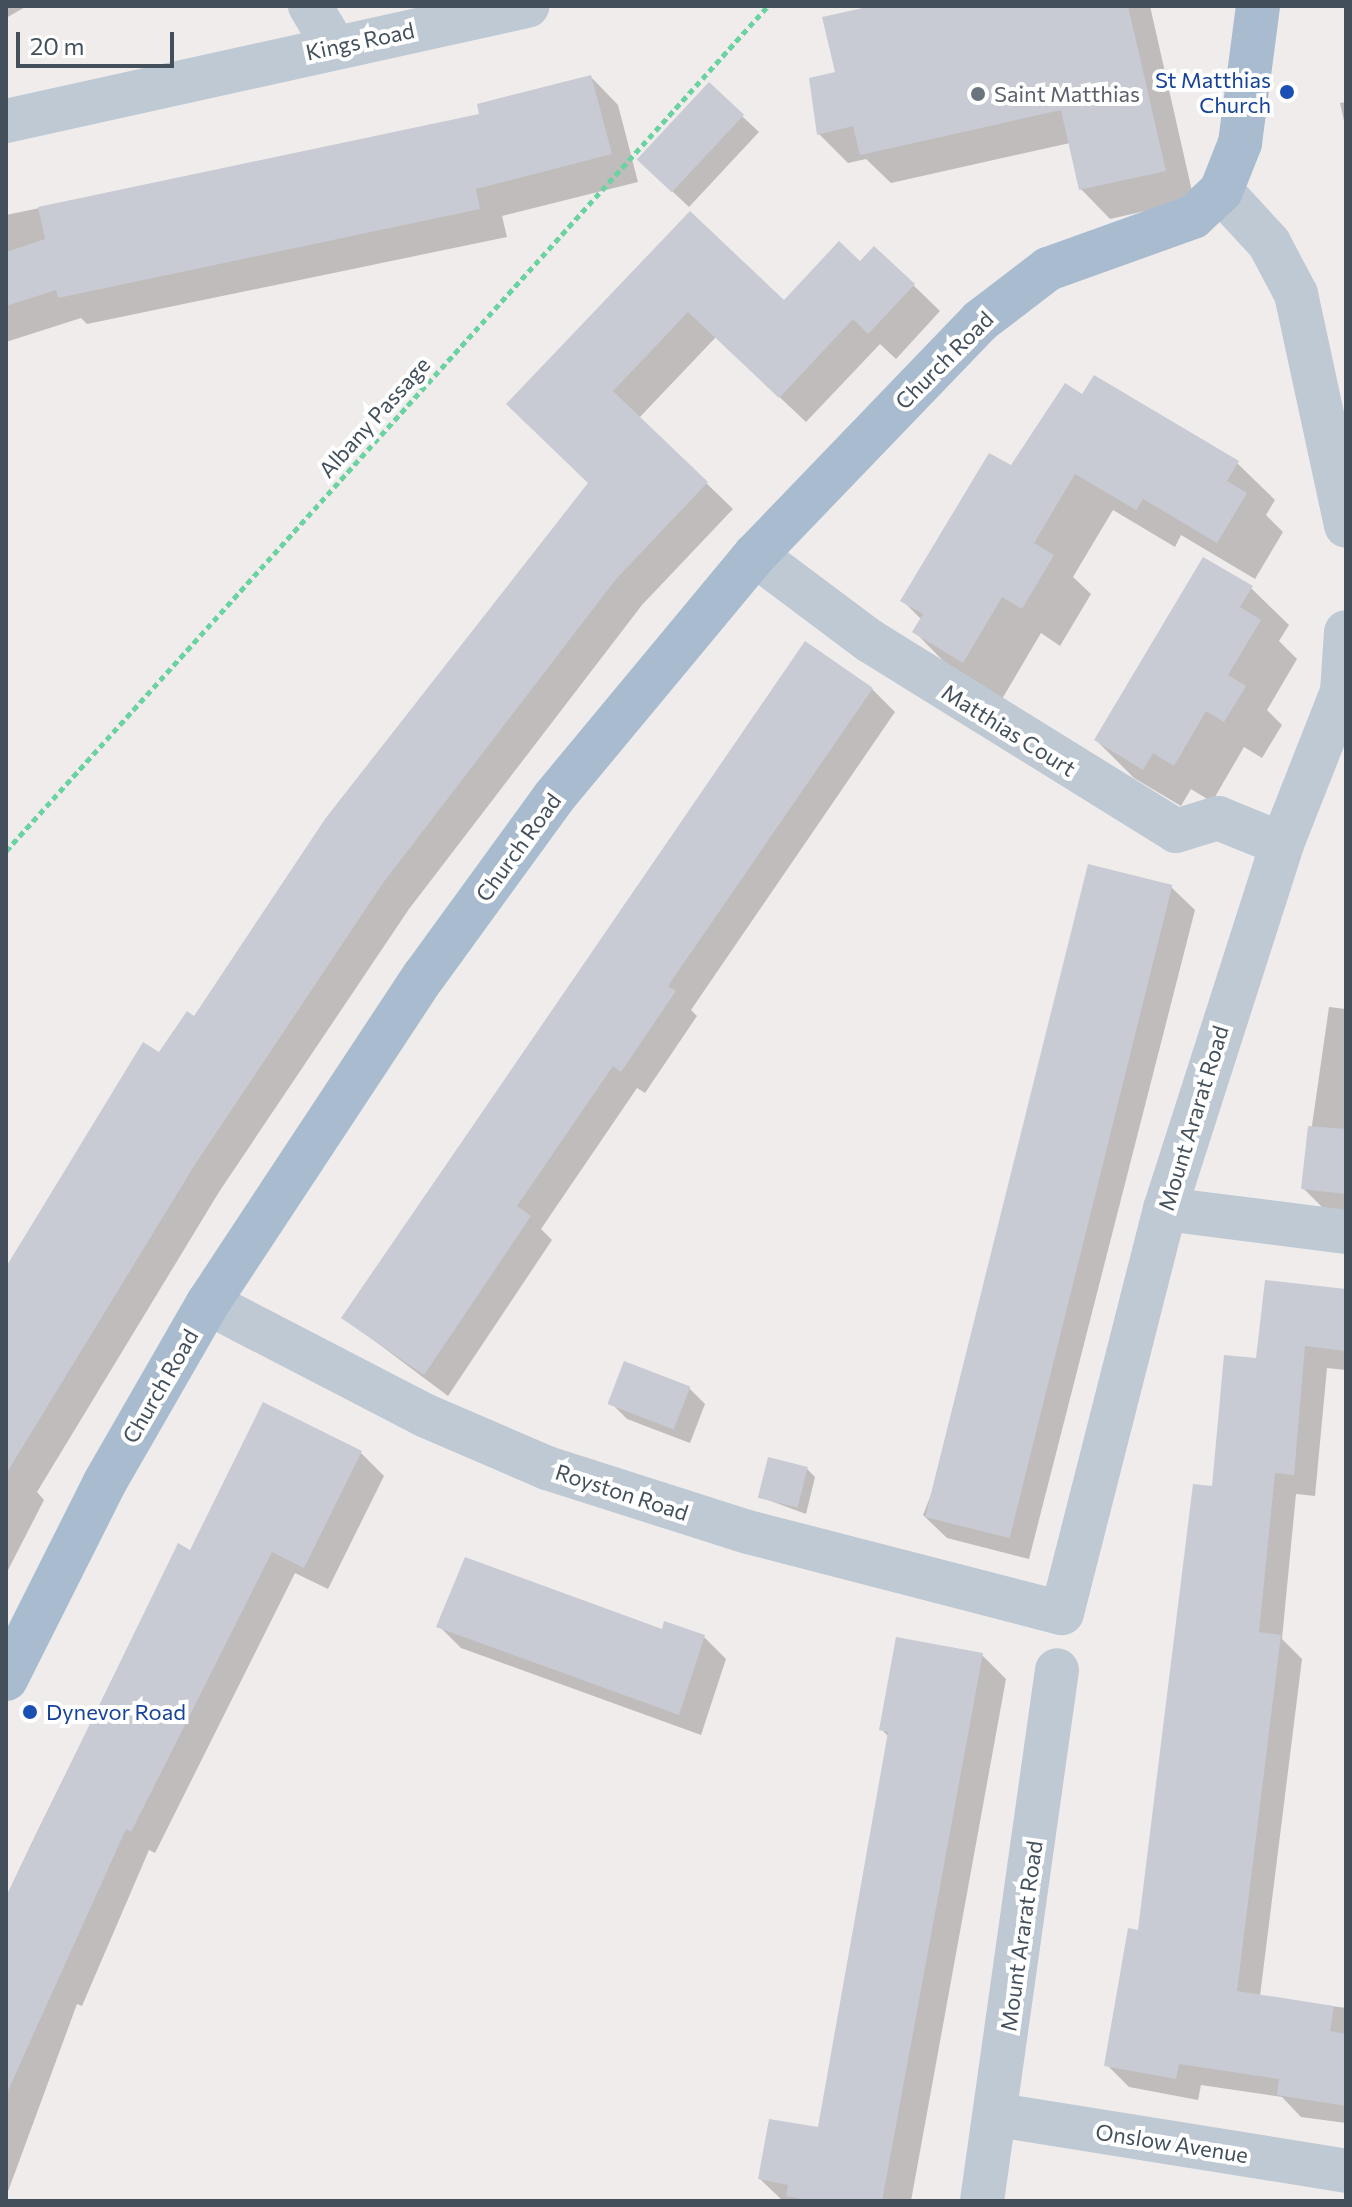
<!DOCTYPE html>
<style>
body{margin:0}
#map{position:relative;width:1352px;height:2207px;overflow:hidden;background:#f0ecec;font-family:Commissioner,sans-serif}
div>[style]{position:absolute}
.shadow>*{inset:0;background:#0003}
.building>*{inset:0;background:#c8cbd3;transform-origin:0 0}
.path>*{height:5px;margin-top:-2.5px;transform-origin:0;background:repeating-linear-gradient(90deg,#6bd3a1 0 6px,transparent 0 10px)}
.minor>*{height:44px;margin:-22px;padding:0 22px;transform-origin:22px;border-radius:22px;background:#bec9d4}
.major>*{height:44px;margin:-22px;padding:0 22px;transform-origin:22px;border-radius:22px;background:#a9bccf}
.dots>*{width:22px;height:22px;translate:-50% -50%;box-sizing:border-box;border:4px solid #fff;border-radius:50%}
span{translate:-50% -50%;white-space:nowrap;text-align:center;line-height:1.15;-webkit-text-stroke:8px #fff;paint-order:stroke}
.street-label{font-size:22px;color:#43505c}
.transit-label{font-size:22px;color:#164399}
.right{translate:-100% -50%;text-align:right}
.left{translate:0 -50%;text-align:left}
.worship-label{font-size:22px;color:#5b616d}
.frame{position:absolute;inset:0;border:8px solid #43505c;pointer-events:none}
.scale{position:absolute;left:16px;top:32px;width:158px;height:36px;box-sizing:border-box;border:4px solid #43505c;border-top:0;padding-left:10px;font-size:24px;line-height:28px;white-space:nowrap;color:#43505c;-webkit-text-stroke:6px #fff;paint-order:stroke}
</style>
<div id="map">
<div class="shadow">
<div style="clip-path:polygon(6px 6px,27px 6px,6px 18px)"></div>
<div style="clip-path:polygon(881px 6px,1150px 6px,1194px 200px,1110px 219px,1081px 189px,1070px 143px,891px 183px,866px 159px,848px 163px,819px 134px,838px 74px)"></div>
<div style="clip-path:polygon(591px 77px,618px 105px,638px 182px,502px 216px,507px 237px,87px 324px,81px 318px,6px 342px,6px 215px,482px 116px)"></div>
<div style="clip-path:polygon(709px 85px,759px 132px,689px 207px,655px 175px)"></div>
<div style="clip-path:polygon(1346px 102px,1346px 130px,1340px 103px)"></div>
<div style="clip-path:polygon(690px 214px,784px 303px,860px 264px,875px 248px,940px 311px,896px 359px,880px 344px,806px 422px,716px 337px,639px 418px,733px 509px,642px 605px,409px 909px,219px 1192px,37px 1492px,44px 1500px,6px 1574px,6px 1269px,590px 484px,535px 431px)"></div>
<div style="clip-path:polygon(1083px 396px,1237px 463px,1275px 500px,1266px 515px,1283px 532px,1255px 579px,1181px 535px,1175px 547px,1113px 510px,1073px 577px,1091px 594px,1060px 646px,1041px 633px,1002px 699px,952px 670px,915px 632px,922px 620px,903px 601px,1012px 468px)"></div>
<div style="clip-path:polygon(1251px 588px,1289px 625px,1279px 641px,1297px 659px,1267px 710px,1282px 725px,1262px 758px,1244px 747px,1212px 802px,1191px 789px,1181px 806px,1134px 778px,1096px 740px)"></div>
<div style="clip-path:polygon(872px 689px,895px 712px,691px 1010px,697px 1016px,645px 1093px,637px 1088px,541px 1229px,552px 1240px,448px 1396px,344px 1318px)"></div>
<div style="clip-path:polygon(1171px 887px,1195px 910px,1029px 1559px,947px 1538px,923px 1515px)"></div>
<div style="clip-path:polygon(1329px 1007px,1346px 1009px,1346px 1217px,1330px 1215px,1303px 1188px)"></div>
<div style="clip-path:polygon(1346px 1291px,1346px 1370px,1327px 1368px,1315px 1496px,1296px 1494px,1282px 1639px,1302px 1659px,1260px 1996px,1346px 2008px,1346px 2123px,1301px 2117px,1282px 2097px,1201px 2085px,1198px 2100px,1129px 2087px,1107px 2065px,1140px 1933px,1214px 1488px,1258px 1360px)"></div>
<div style="clip-path:polygon(626px 1364px,689px 1388px,705px 1404px,690px 1443px,627px 1419px,611px 1403px)"></div>
<div style="clip-path:polygon(361px 1453px,384px 1476px,328px 1589px,295px 1573px,155px 1853px,149px 1850px,82px 2006px,77px 2004px,6px 2197px,6px 1897px,35px 1836px,178px 1546px,191px 1552px)"></div>
<div style="clip-path:polygon(807px 1469px,815px 1477px,806px 1514px,760px 1497px)"></div>
<div style="clip-path:polygon(439px 1626px,663px 1632px,704px 1637px,726px 1659px,701px 1735px,461px 1648px)"></div>
<div style="clip-path:polygon(982px 1655px,1006px 1679px,911px 2201px,783px 2201px,760px 2179px,820px 2130px,889px 1737px,881px 1729px)"></div>
</div>
<div class="building">
<div style="clip-path:polygon(872px 6px,1128px 6px,1166px 171px,1079px 190px,1061px 110px,860px 155px,853px 126px,817px 135px,809px 78px,835px 72px,822px 17px)"></div>
<div style="clip-path:polygon(591px 75px,612px 154px,476px 189px,480px 209px,58px 298px,56px 290px,6px 306px,6px 252px,45px 239px,38px 207px,479px 114px,477px 104px)"></div>
<div style="left:709px;top:82px;width:48px;height:106px;rotate:43deg"></div>
<div style="clip-path:polygon(690px 211px,784px 300px,839px 241px,860px 261px,874px 246px,915px 284px,868px 334px,853px 319px,779px 398px,688px 312px,613px 391px,708px 482px,616px 579px,383px 883px,194px 1166px,6px 1474px,6px 1267px,143px 1042px,159px 1052px,187px 1011px,194px 1016px,325px 819px,588px 483px,506px 404px)"></div>
<div style="clip-path:polygon(1094px 375px,1239px 461px,1227px 481px,1247px 493px,1217px 543px,1143px 499px,1136px 510px,1075px 474px,1034px 543px,1054px 555px,1022px 609px,1002px 597px,963px 663px,912px 632px,923px 614px,900px 601px,989px 453px,1011px 465px,1065px 383px,1082px 394px)"></div>
<div style="clip-path:polygon(1203px 557px,1253px 586px,1240px 607px,1261px 620px,1228px 675px,1246px 686px,1224px 722px,1206px 711px,1174px 766px,1153px 753px,1143px 770px,1094px 740px)"></div>
<div style="clip-path:polygon(805px 641px,873px 688px,668px 986px,676px 991px,621px 1072px,613px 1066px,517px 1206px,531px 1216px,424px 1375px,341px 1318px)"></div>
<div style="left:1088px;top:864px;width:87px;height:673px;rotate:14deg"></div>
<div style="clip-path:polygon(1308px 1126px,1346px 1129px,1346px 1194px,1301px 1189px)"></div>
<div style="clip-path:polygon(1265px 1280px,1346px 1289px,1346px 1351px,1305px 1346px,1294px 1475px,1275px 1473px,1259px 1632px,1281px 1635px,1237px 1991px,1334px 2006px,1330px 2031px,1346px 2034px,1346px 2106px,1277px 2095px,1279px 2079px,1179px 2064px,1176px 2079px,1104px 2066px,1128px 1928px,1138px 1930px,1193px 1484px,1212px 1486px,1224px 1355px,1256px 1358px)"></div>
<div style="left:624px;top:1361px;width:71px;height:46px;rotate:21deg"></div>
<div style="clip-path:polygon(263px 1402px,362px 1451px,304px 1568px,272px 1552px,131px 1832px,126px 1829px,6px 2095px,6px 1897px,178px 1543px,190px 1550px)"></div>
<div style="left:768px;top:1457px;width:41px;height:42px;rotate:14deg"></div>
<div style="clip-path:polygon(465px 1557px,662px 1629px,664px 1621px,705px 1635px,679px 1715px,436px 1627px)"></div>
<div style="clip-path:polygon(896px 1637px,983px 1653px,882px 2201px,812px 2201px,786px 2196px,788px 2185px,758px 2179px,769px 2119px,818px 2127px,888px 1732px,879px 1730px)"></div>
</div>
<div class="path">
<div style="left:6px;top:851px;width:1138px;rotate:-47.96deg"></div>
</div>
<div class="minor">
<div style="left:310px;top:6px;width:47px;rotate:59deg"></div>
<div style="left:6px;top:121px;width:534px;rotate:-12.45deg"></div>
<div style="left:1221px;top:191px;width:71px;rotate:47.3deg"></div>
<div style="left:1269px;top:243px;width:58px;rotate:62.1deg"></div>
<div style="left:1296px;top:294px;width:237px;rotate:77.8deg"></div>
<div style="left:755px;top:555px;width:144px;rotate:36.8deg"></div>
<div style="left:870px;top:641px;width:360px;rotate:31.8deg"></div>
<div style="left:1176px;top:831px;width:44px;rotate:-17.2deg"></div>
<div style="left:1218px;top:818px;width:69px;rotate:22.1deg"></div>
<div style="left:1165px;top:1209px;width:182px;rotate:7.2deg"></div>
<div style="left:208px;top:1303px;width:243px;rotate:27.4deg"></div>
<div style="left:424px;top:1415px;width:134px;rotate:23.3deg"></div>
<div style="left:547px;top:1468px;width:211px;rotate:17.7deg"></div>
<div style="left:748px;top:1532px;width:324px;rotate:14.5deg"></div>
<div style="left:1062px;top:1613px;width:417px;rotate:-75.7deg"></div>
<div style="left:1165px;top:1209px;width:383px;rotate:-72.2deg"></div>
<div style="left:1282px;top:844px;width:163px;rotate:-68.5deg"></div>
<div style="left:1342px;top:692px;width:60px;rotate:-86.2deg"></div>
<div style="left:998px;top:2115px;width:352px;rotate:9.1deg"></div>
<div style="left:982px;top:2201px;width:536px;rotate:-81.96deg"></div>
</div>
<div class="major">
<div style="left:6px;top:1679px;width:220px;rotate:-63.3deg"></div>
<div style="left:105px;top:1482px;width:207px;rotate:-60.1deg"></div>
<div style="left:208px;top:1303px;width:392px;rotate:-56.6deg"></div>
<div style="left:424px;top:976px;width:221px;rotate:-54deg"></div>
<div style="left:554px;top:797px;width:315px;rotate:-50.3deg"></div>
<div style="left:755px;top:555px;width:325px;rotate:-46.1deg"></div>
<div style="left:980px;top:321px;width:86px;rotate:-37.4deg"></div>
<div style="left:1048px;top:269px;width:154px;rotate:-19.7deg"></div>
<div style="left:1193px;top:217px;width:38px;rotate:-43deg"></div>
<div style="left:1221px;top:191px;width:52px;rotate:-68.4deg"></div>
<div style="left:1240px;top:143px;width:138px;rotate:-82.5deg"></div>
</div>
<div class="dots">
<div style="left:1287px;top:92px;background:#1a4fb4"></div>
<div style="left:978px;top:94px;background:#6b7280"></div>
<div style="left:30px;top:1712px;background:#1a4fb4"></div>
</div>
<div class="street-label">
<span style="left:360px;top:41px;rotate:-12deg">Kings Road</span>
<span style="left:944px;top:360px;rotate:-45deg">Church Road</span>
<span style="left:374px;top:417px;rotate:-48deg">Albany Passage</span>
<span style="left:1009px;top:730px;rotate:32deg">Matthias Court</span>
<span style="left:518px;top:847px;rotate:-54deg">Church Road</span>
<span style="left:1193px;top:1118px;rotate:-73deg">Mount Ararat Road</span>
<span style="left:160px;top:1386px;rotate:-60deg">Church Road</span>
<span style="left:622px;top:1492px;rotate:18deg">Royston Road</span>
<span style="left:1021px;top:1936px;rotate:-82deg">Mount Ararat Road</span>
<span style="left:1172px;top:2143px;rotate:9deg">Onslow Avenue</span>
</div>
<div class="transit-label">
<span class="right" style="left:1271px;top:92px">St Matthias<br>Church</span>
<span class="left" style="left:46px;top:1712px">Dynevor Road</span>
</div>
<div class="worship-label">
<span class="left" style="left:994px;top:94px">Saint Matthias</span>
</div>
<div class="frame"></div>
<div class="scale">20 m</div>
</div>
